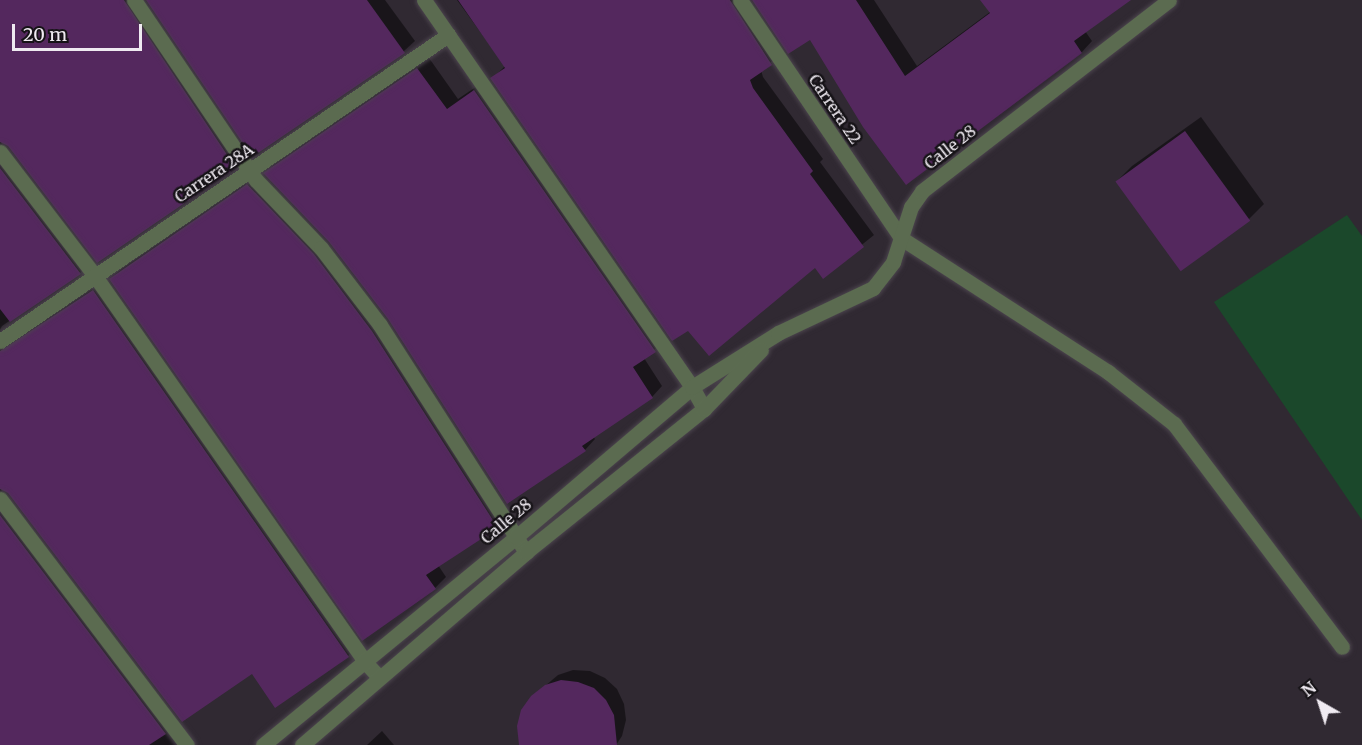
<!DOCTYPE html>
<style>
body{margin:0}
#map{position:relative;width:1362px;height:745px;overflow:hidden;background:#302932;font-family:Merriweather,serif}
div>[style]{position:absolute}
.green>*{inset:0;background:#1b482b}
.shadow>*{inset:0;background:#0007}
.building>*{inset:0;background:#54285e;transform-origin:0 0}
.roads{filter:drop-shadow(0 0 2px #4b444d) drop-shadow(0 0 2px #4b444d)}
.lane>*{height:15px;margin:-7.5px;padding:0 7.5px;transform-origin:7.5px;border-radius:7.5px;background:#5b6b50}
.street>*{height:15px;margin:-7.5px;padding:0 7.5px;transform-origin:7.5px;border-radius:7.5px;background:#5b6b50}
span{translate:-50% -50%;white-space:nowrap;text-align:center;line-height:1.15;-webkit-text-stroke:5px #161317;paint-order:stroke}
.street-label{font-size:16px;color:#efeaf1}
.north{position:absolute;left:1290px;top:673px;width:60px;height:60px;-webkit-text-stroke:4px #161317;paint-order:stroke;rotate:321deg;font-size:16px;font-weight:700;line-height:24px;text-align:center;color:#efeaf1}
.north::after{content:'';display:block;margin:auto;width:21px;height:27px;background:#efeaf1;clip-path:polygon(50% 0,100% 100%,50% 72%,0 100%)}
.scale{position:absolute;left:12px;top:24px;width:130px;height:27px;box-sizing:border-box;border:3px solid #efeaf1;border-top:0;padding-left:8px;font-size:18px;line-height:21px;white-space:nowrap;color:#efeaf1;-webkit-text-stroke:4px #161317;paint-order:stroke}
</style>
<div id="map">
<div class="green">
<div style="clip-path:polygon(1347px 215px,1362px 236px,1362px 520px,1214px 302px)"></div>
</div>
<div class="shadow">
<div style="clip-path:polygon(0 0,140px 0,246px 156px,235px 167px,9px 145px,1px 140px,2px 147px,91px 262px,80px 273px,2px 326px,0 330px,6px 339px,17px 339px,104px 280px,358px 645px,348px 656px,252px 672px,1px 487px,2px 494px,182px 745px,0 745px)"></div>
<div style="clip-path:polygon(148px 0,385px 0,415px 41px,404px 51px,253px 155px)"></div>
<div style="clip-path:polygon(457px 0,746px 0,782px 53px,761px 70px,763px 77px,823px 159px,820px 162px,874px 235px,823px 276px,815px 266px,492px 79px,505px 66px)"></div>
<div style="clip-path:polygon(754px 0,874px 0,917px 66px,990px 12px,982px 0,1128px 0,1085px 31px,1092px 41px,1082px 52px,906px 183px,810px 38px)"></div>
<div style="clip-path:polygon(429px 58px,458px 99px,486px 80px,666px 340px,644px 358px,662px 386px,652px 397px,593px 436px,595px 439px,585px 450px,389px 318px,330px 241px,265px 173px,276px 163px)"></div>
<div style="clip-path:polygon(1201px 117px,1264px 204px,1249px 219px,1117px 181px,1132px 166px)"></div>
<div style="clip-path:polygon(259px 174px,324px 243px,508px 516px,497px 526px,438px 565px,446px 577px,435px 588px,362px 638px,111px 279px,122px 268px)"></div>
<div style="clip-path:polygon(573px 670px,590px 671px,605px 678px,617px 689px,624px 704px,626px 720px,622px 736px,616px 745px,521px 745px,532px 697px,558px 675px)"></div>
<div style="clip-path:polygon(382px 731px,394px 745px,367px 745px)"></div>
</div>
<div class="building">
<div style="clip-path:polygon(0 0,124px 0,236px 168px,97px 263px,8px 146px,0 142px)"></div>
<div style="clip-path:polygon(146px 0,367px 0,405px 53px,252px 157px)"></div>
<div style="clip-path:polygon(458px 0,730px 0,772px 65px,750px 80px,753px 88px,813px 171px,810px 174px,864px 247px,823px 279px,815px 268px,709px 356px,688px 331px,672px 341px,490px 78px,505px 68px)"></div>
<div style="clip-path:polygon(752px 0,856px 0,905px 76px,990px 13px,980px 0,1131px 0,1074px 41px,1082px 53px,906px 185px,863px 127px,810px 40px,788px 54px)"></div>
<div style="clip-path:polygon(417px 68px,447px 109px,474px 90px,656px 352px,633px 367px,653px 398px,582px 446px,586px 451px,507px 504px,388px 319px,329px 242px,263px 173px)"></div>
<div style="left:1185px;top:131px;width:111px;height:86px;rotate:54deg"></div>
<div style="clip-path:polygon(0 168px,81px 274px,10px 322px,0 309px)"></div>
<div style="clip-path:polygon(247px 184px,314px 254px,372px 331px,498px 528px,426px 575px,436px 589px,362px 641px,109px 279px)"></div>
<div style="clip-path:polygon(93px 290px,349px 657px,275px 708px,252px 674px,182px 722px,8px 493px,0 489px,0 351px)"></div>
<div style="clip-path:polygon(0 515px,166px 734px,149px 745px,0 745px)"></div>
<div style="clip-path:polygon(561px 680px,578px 682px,594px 688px,606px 700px,614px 715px,617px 745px,519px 745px,517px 726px,521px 710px,531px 696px,545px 685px)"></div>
</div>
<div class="roads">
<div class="lane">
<div style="left:901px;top:238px;width:247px;rotate:32.9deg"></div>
<div style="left:1108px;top:372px;width:84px;rotate:38.2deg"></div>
<div style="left:1174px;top:424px;width:279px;rotate:53deg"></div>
</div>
<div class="street">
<div style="left:134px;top:0;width:217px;rotate:55.9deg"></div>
<div style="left:256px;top:180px;width:94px;rotate:46.3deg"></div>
<div style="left:321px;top:248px;width:97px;rotate:52.5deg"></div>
<div style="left:380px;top:325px;width:270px;rotate:57.3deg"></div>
<div style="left:424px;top:0;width:471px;rotate:55.3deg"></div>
<div style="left:692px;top:387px;width:25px;rotate:61deg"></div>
<div style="left:740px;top:0;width:287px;rotate:55.9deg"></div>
<div style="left:0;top:152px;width:156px;rotate:52.5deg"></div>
<div style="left:95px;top:276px;width:471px;rotate:55deg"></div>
<div style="left:365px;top:662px;width:21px;rotate:47deg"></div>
<div style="left:0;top:341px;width:543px;rotate:-34.33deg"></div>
<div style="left:0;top:499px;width:309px;rotate:52.8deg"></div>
<div style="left:263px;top:745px;width:328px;rotate:-39.4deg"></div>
<div style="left:516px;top:537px;width:231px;rotate:-40.4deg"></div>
<div style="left:692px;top:387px;width:102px;rotate:-32.1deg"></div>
<div style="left:778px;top:333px;width:105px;rotate:-25.3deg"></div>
<div style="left:873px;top:288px;width:33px;rotate:-52deg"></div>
<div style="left:893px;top:262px;width:58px;rotate:-71.9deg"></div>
<div style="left:911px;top:207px;width:19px;rotate:-55deg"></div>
<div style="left:922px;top:191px;width:312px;rotate:-37.7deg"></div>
<div style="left:302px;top:745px;width:296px;rotate:-40.7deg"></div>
<div style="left:526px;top:552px;width:228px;rotate:-38.8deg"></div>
<div style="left:704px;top:409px;width:82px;rotate:-46deg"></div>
</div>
</div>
<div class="street-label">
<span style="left:835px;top:109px;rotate:56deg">Carrera 22</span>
<span style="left:950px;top:147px;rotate:-38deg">Calle 28</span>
<span style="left:214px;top:173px;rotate:-34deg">Carrera 28A</span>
<span style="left:506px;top:521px;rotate:-40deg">Calle 28</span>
</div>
<div class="north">N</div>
<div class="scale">20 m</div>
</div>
